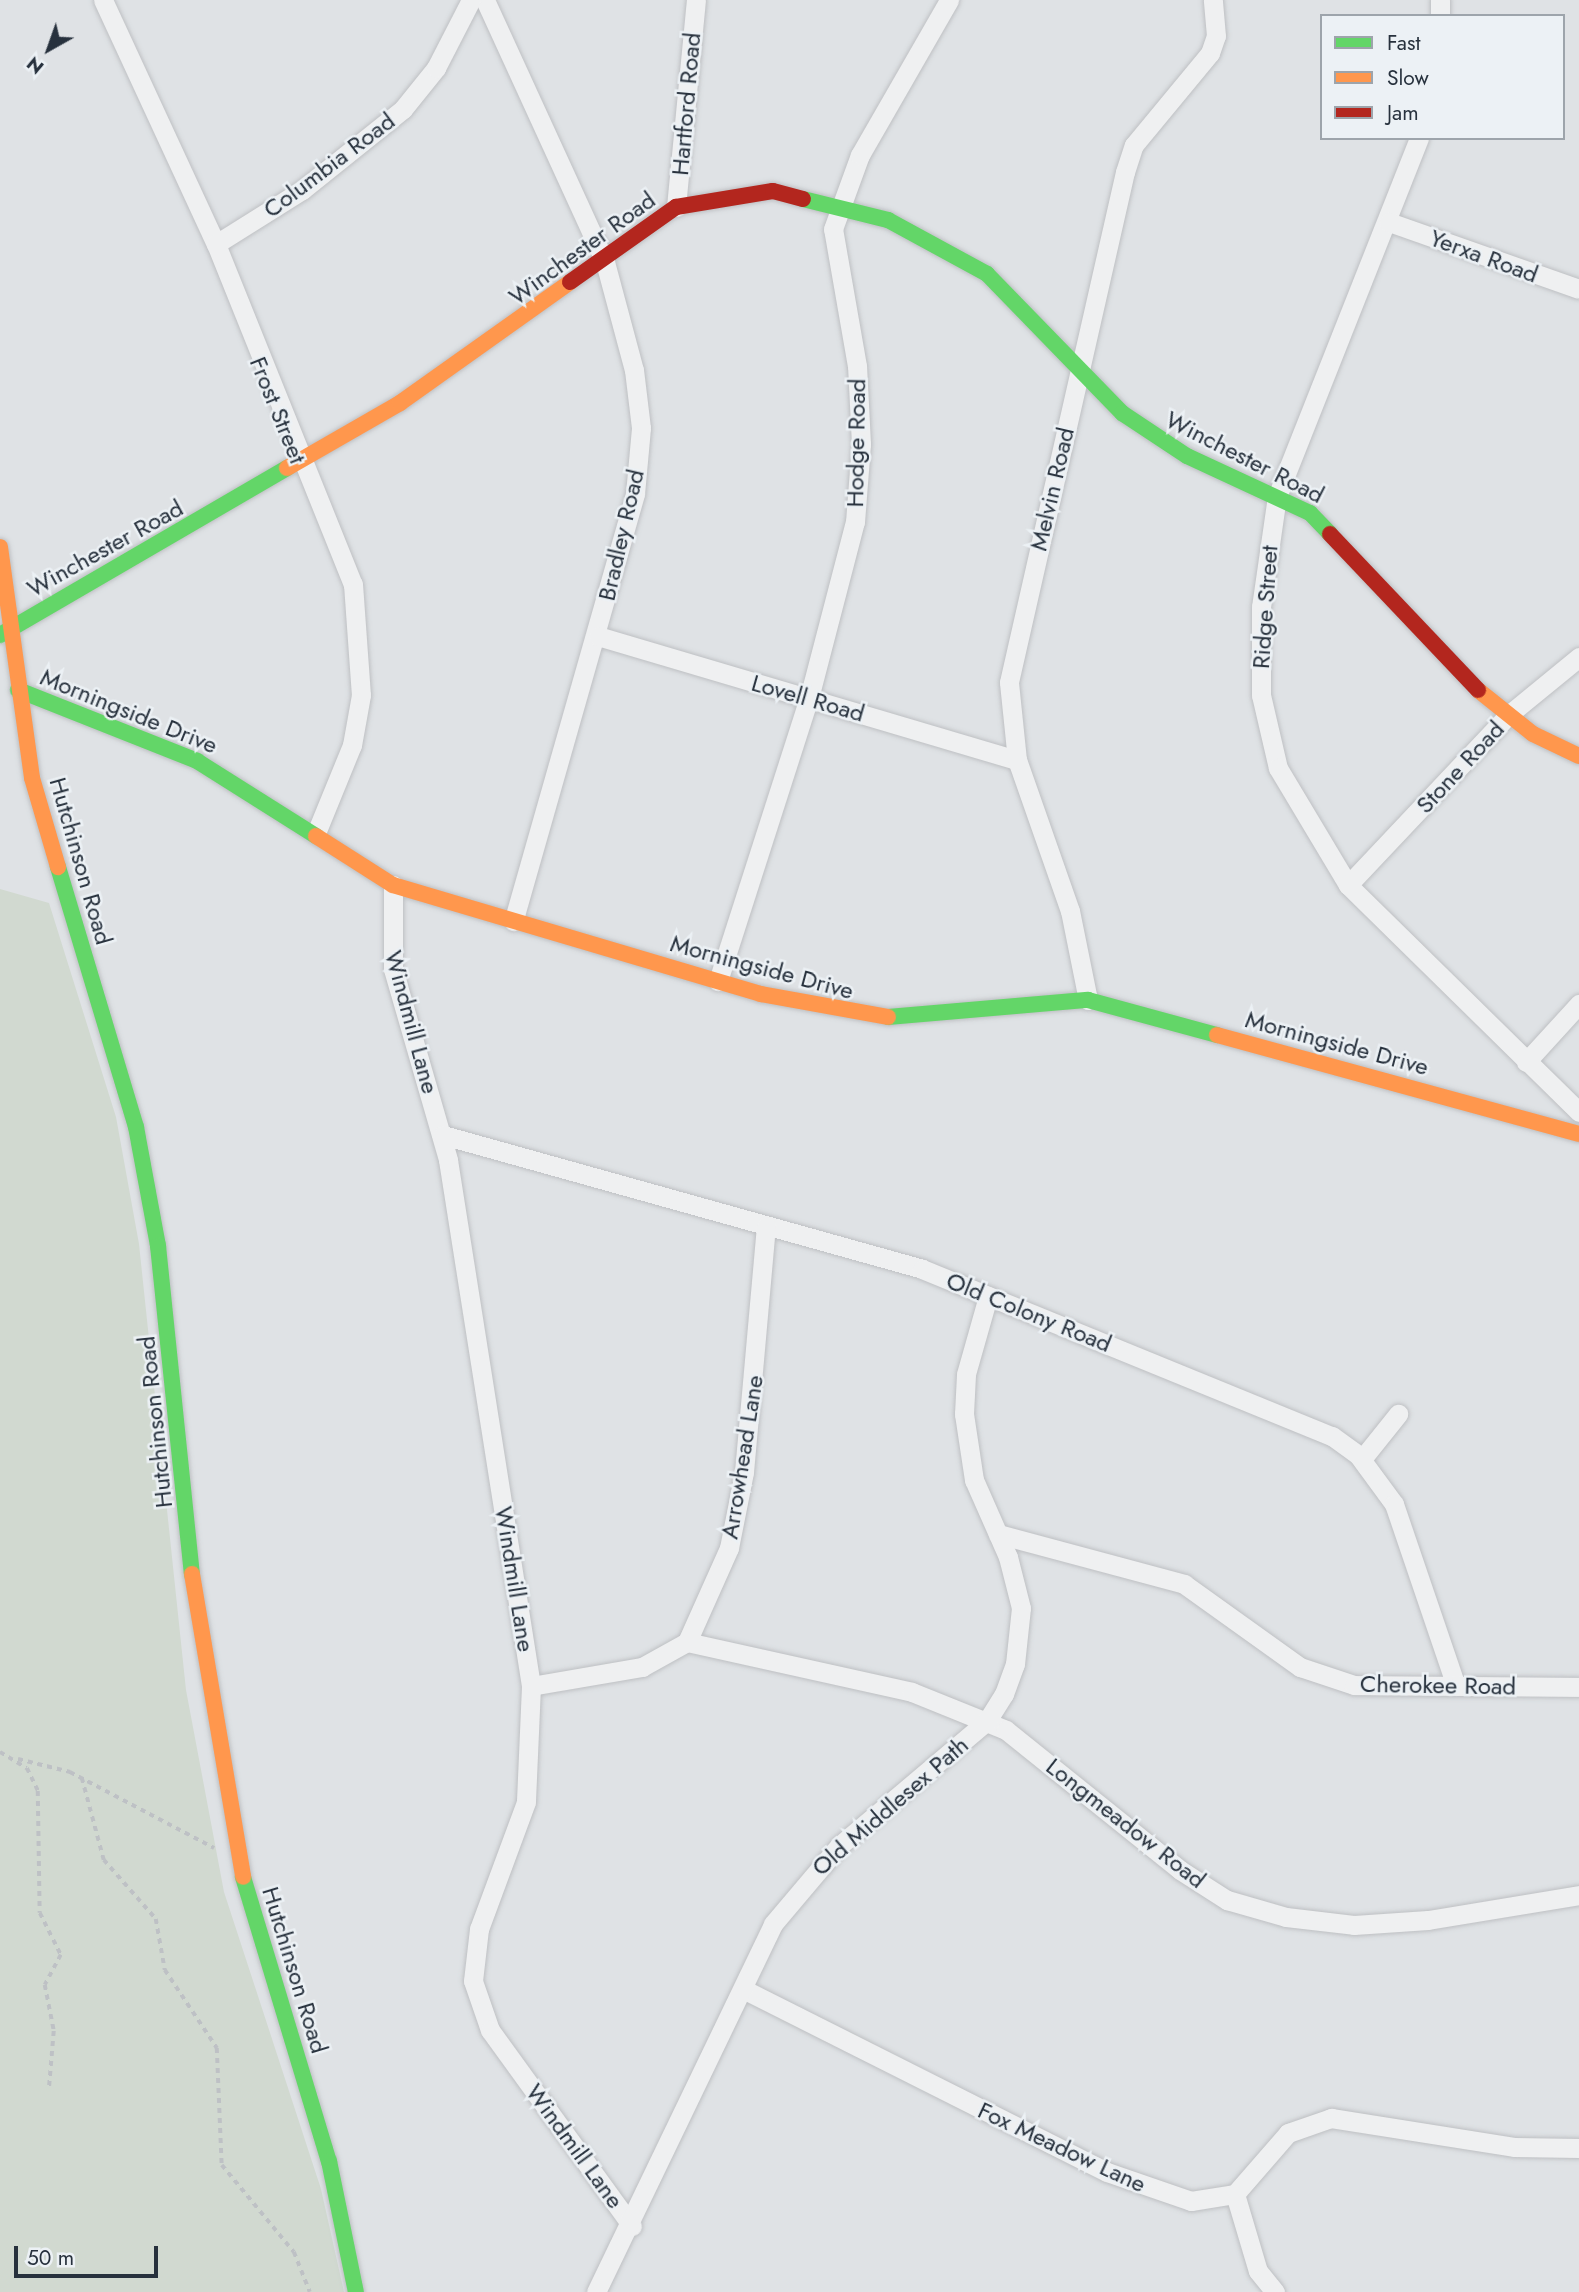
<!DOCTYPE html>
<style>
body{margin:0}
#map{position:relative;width:1579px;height:2292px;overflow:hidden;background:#dfe2e5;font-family:Jost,sans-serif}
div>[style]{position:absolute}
.green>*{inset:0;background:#d1d9d0}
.path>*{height:3.5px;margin-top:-1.75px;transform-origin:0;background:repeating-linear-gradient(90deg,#bec1c5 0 5px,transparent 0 10px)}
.roads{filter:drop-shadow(0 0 2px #bec0c3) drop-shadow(0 0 2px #bec0c3)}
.street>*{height:19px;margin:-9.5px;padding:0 9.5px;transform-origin:9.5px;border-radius:9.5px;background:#eff0f1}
.fast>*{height:16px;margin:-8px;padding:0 8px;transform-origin:8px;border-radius:8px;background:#63d668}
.slow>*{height:16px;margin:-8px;padding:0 8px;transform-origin:8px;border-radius:8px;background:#ff974d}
.jam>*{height:16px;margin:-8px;padding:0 8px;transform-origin:8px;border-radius:8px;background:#b3261e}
span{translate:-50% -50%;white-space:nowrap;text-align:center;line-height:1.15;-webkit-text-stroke:5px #ecf1f5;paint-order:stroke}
.street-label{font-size:24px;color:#27313d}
.legend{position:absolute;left:1320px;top:14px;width:245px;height:126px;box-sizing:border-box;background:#ecf1f5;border:2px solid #9da4ab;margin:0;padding:9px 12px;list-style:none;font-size:21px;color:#27313d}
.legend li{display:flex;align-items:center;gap:14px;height:35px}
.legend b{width:35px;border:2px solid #9da4ab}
.north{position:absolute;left:14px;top:14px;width:70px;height:70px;-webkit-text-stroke:5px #ecf1f5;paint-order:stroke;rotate:220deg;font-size:19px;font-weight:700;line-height:28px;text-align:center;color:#27313d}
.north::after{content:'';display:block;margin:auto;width:24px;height:32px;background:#27313d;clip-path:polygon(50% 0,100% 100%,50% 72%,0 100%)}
.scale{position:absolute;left:14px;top:2246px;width:144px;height:32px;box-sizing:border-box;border:4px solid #27313d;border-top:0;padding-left:9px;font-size:21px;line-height:24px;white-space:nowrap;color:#27313d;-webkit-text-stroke:5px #ecf1f5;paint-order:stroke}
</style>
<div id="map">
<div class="green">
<div style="clip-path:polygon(0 889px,49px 903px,116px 1117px,139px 1244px,186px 1690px,224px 1892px,321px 2189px,344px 2292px,0 2292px)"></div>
</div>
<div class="path">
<div style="left:0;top:1752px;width:31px;rotate:31deg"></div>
<div style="left:27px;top:1768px;width:25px;rotate:64deg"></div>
<div style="left:38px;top:1791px;width:122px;rotate:89.1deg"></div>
<div style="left:40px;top:1913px;width:47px;rotate:63.4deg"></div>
<div style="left:61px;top:1955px;width:34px;rotate:118deg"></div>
<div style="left:45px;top:1985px;width:47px;rotate:78.9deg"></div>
<div style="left:54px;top:2031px;width:59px;rotate:94.8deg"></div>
<div style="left:18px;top:1759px;width:54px;rotate:14deg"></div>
<div style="left:70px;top:1772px;width:163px;rotate:27.8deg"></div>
<div style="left:82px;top:1778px;width:85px;rotate:75deg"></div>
<div style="left:104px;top:1860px;width:79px;rotate:48.6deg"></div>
<div style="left:156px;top:1919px;width:52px;rotate:80deg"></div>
<div style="left:165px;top:1970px;width:94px;rotate:56.3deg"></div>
<div style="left:217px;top:2048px;width:117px;rotate:87.6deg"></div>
<div style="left:222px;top:2165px;width:113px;rotate:50.4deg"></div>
<div style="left:294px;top:2252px;width:43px;rotate:68.2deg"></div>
</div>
<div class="roads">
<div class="street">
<div style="left:103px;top:0;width:269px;rotate:65.2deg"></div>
<div style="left:216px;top:244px;width:367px;rotate:68.1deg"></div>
<div style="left:353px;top:584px;width:111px;rotate:85.9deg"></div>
<div style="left:361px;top:695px;width:51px;rotate:100.2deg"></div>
<div style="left:352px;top:745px;width:95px;rotate:112.2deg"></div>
<div style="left:485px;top:0;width:288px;rotate:65.4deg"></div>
<div style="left:605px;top:262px;width:112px;rotate:75deg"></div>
<div style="left:634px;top:370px;width:58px;rotate:83.1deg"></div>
<div style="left:641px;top:428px;width:66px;rotate:95.2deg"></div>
<div style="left:635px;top:494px;width:444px;rotate:105.9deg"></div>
<div style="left:1440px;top:16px;width:16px;rotate:-90deg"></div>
<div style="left:1419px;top:138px;width:385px;rotate:111.6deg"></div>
<div style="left:1277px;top:496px;width:112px;rotate:98.2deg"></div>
<div style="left:1261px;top:607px;width:88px;rotate:90deg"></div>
<div style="left:1261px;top:695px;width:75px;rotate:76.9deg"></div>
<div style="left:1278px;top:768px;width:136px;rotate:59.1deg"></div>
<div style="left:1348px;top:885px;width:324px;rotate:44.5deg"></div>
<div style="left:676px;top:207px;width:208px;rotate:-84.5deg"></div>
<div style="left:1389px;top:222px;width:201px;rotate:19.4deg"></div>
<div style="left:216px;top:244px;width:102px;rotate:-32.1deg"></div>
<div style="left:302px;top:190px;width:129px;rotate:-38.7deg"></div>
<div style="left:403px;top:109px;width:53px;rotate:-51.2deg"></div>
<div style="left:436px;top:68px;width:76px;rotate:-62.8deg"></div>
<div style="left:598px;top:636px;width:437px;rotate:16.5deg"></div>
<div style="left:393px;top:885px;width:84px;rotate:90deg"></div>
<div style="left:393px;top:969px;width:199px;rotate:73.9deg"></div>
<div style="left:448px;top:1160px;width:533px;rotate:81.03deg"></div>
<div style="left:531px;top:1686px;width:116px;rotate:92.5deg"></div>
<div style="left:526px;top:1802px;width:135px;rotate:110.3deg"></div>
<div style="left:479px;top:1929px;width:52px;rotate:96.6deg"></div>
<div style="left:473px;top:1981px;width:52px;rotate:70.9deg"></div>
<div style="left:490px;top:2030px;width:242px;rotate:54.1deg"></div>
<div style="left:1348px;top:885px;width:232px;rotate:-46.7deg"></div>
<div style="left:1507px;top:716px;width:93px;rotate:-39.3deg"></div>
<div style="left:718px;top:981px;width:297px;rotate:-72.2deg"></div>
<div style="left:809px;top:698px;width:182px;rotate:-75.4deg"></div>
<div style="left:855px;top:522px;width:78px;rotate:-85.6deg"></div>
<div style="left:861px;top:444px;width:78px;rotate:-92.9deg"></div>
<div style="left:857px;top:366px;width:139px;rotate:-99.9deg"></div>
<div style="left:833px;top:229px;width:79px;rotate:-70deg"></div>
<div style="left:860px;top:155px;width:179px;rotate:-60.1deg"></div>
<div style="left:1088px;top:1000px;width:91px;rotate:-101.4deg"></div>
<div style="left:1070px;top:911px;width:160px;rotate:-109.3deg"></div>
<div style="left:1017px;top:760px;width:78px;rotate:-95.9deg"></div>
<div style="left:1009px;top:682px;width:523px;rotate:-77.19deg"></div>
<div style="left:1125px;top:172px;width:28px;rotate:-72deg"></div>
<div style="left:1134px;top:145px;width:119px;rotate:-50.4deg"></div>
<div style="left:1210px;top:53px;width:18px;rotate:-71deg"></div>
<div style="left:1216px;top:36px;width:36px;rotate:-95deg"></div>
<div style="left:1526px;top:1062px;width:79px;rotate:-47.6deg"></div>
<div style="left:443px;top:1135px;width:497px;rotate:15.6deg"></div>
<div style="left:922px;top:1269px;width:443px;rotate:22.2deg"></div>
<div style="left:1332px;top:1436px;width:32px;rotate:36deg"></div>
<div style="left:1358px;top:1455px;width:61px;rotate:53.7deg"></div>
<div style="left:1394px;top:1504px;width:192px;rotate:71.2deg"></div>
<div style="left:1362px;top:1459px;width:58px;rotate:-51.3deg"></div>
<div style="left:998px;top:1534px;width:193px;rotate:15deg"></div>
<div style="left:1184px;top:1584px;width:143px;rotate:35.6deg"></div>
<div style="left:1300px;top:1667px;width:57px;rotate:18.4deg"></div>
<div style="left:1354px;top:1685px;width:225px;rotate:0.5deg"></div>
<div style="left:687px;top:1642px;width:230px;rotate:12.5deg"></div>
<div style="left:912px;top:1692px;width:101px;rotate:22deg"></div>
<div style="left:1006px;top:1730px;width:223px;rotate:38.8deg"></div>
<div style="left:1180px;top:1870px;width:56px;rotate:32.6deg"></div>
<div style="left:1227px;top:1900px;width:61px;rotate:16.1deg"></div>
<div style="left:1286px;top:1917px;width:68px;rotate:6.7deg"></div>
<div style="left:1354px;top:1925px;width:74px;rotate:-3.9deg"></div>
<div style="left:1428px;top:1920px;width:153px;rotate:-9.4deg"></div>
<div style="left:531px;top:1686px;width:113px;rotate:-9.7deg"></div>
<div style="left:642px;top:1667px;width:51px;rotate:-29.1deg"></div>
<div style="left:687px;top:1642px;width:103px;rotate:-65.9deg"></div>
<div style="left:729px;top:1548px;width:77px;rotate:-78.8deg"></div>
<div style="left:744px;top:1472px;width:247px;rotate:-84.9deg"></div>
<div style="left:745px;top:1990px;width:405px;rotate:26.7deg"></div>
<div style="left:1107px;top:2172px;width:89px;rotate:19deg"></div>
<div style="left:1191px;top:2201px;width:45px;rotate:-9deg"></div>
<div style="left:1235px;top:2194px;width:81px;rotate:-49deg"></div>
<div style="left:1288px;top:2133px;width:46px;rotate:-19.2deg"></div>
<div style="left:1331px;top:2118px;width:185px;rotate:9deg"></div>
<div style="left:1514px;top:2147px;width:65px;rotate:0.9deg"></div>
<div style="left:1235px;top:2194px;width:80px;rotate:73.4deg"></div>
<div style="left:1258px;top:2271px;width:27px;rotate:51deg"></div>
<div style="left:596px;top:2292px;width:408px;rotate:-64.3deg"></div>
<div style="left:773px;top:1924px;width:102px;rotate:-49.8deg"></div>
<div style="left:839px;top:1846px;width:194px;rotate:-40.2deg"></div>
<div style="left:987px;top:1721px;width:32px;rotate:-58deg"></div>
<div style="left:1004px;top:1694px;width:32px;rotate:-70deg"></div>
<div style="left:1015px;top:1664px;width:56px;rotate:-83.9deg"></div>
<div style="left:1021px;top:1608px;width:53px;rotate:-104.3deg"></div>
<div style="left:1008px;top:1557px;width:84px;rotate:-113.8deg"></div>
<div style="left:974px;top:1480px;width:67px;rotate:-98.6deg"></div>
<div style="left:964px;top:1414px;width:40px;rotate:-87.1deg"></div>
<div style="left:966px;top:1374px;width:81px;rotate:-74.2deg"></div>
</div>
<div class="fast">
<div style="left:803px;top:199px;width:88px;rotate:13.9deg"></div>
<div style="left:888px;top:220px;width:113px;rotate:28.6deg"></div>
<div style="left:987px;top:274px;width:194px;rotate:45.8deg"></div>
<div style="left:1122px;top:413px;width:78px;rotate:33.5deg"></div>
<div style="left:1187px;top:456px;width:136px;rotate:24.9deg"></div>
<div style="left:1310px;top:513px;width:29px;rotate:46deg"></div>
<div style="left:0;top:635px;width:332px;rotate:-30.2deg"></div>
<div style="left:18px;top:690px;width:193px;rotate:21.6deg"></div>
<div style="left:197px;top:761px;width:141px;rotate:32.2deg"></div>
<div style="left:58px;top:867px;width:271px;rotate:73.3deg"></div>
<div style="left:136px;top:1127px;width:121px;rotate:79.5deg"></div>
<div style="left:158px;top:1246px;width:330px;rotate:84.1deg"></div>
<div style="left:888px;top:1017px;width:201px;rotate:-4.9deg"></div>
<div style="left:1088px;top:1000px;width:134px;rotate:15.2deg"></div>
<div style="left:243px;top:1877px;width:297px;rotate:73.2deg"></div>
<div style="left:329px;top:2161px;width:134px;rotate:78.4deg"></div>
</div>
<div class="slow">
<div style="left:287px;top:468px;width:130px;rotate:-29.9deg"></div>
<div style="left:400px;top:403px;width:209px;rotate:-35.4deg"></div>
<div style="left:0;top:547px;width:233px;rotate:82.1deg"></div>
<div style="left:32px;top:778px;width:93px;rotate:73.7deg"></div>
<div style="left:1478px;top:690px;width:70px;rotate:38.7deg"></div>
<div style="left:1533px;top:734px;width:51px;rotate:25.6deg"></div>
<div style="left:316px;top:836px;width:91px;rotate:32.5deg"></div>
<div style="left:393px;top:885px;width:384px;rotate:16.5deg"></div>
<div style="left:761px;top:994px;width:129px;rotate:10.3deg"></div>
<div style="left:1217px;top:1035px;width:375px;rotate:15.3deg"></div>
<div style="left:192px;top:1574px;width:307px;rotate:80.4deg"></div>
</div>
<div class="jam">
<div style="left:570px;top:282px;width:130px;rotate:-35.3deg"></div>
<div style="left:676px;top:207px;width:98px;rotate:-9.4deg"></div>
<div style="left:773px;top:191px;width:31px;rotate:15deg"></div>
<div style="left:1330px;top:534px;width:215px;rotate:46.5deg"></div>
</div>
</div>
<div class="street-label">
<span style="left:686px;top:104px;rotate:-85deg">Hartford Road</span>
<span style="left:329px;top:165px;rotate:-37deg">Columbia Road</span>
<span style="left:582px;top:248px;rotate:-36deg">Winchester Road</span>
<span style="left:1484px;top:256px;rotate:20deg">Yerxa Road</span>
<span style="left:278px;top:410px;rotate:68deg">Frost Street</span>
<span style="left:856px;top:443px;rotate:-89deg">Hodge Road</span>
<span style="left:1245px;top:457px;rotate:27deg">Winchester Road</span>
<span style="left:1052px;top:489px;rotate:-77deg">Melvin Road</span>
<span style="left:621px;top:535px;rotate:-77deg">Bradley Road</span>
<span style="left:105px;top:548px;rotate:-29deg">Winchester Road</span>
<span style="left:1265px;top:607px;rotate:-86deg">Ridge Street</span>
<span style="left:808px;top:698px;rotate:16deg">Lovell Road</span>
<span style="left:129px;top:711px;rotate:22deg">Morningside Drive</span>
<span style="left:1460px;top:767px;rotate:-47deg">Stone Road</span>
<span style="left:81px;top:861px;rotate:74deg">Hutchinson Road</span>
<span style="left:762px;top:967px;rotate:15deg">Morningside Drive</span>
<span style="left:412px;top:1022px;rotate:75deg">Windmill Lane</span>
<span style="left:1337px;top:1043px;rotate:15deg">Morningside Drive</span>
<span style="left:1029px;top:1312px;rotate:22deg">Old Colony Road</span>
<span style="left:155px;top:1422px;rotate:-96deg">Hutchinson Road</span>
<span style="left:742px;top:1457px;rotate:-81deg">Arrowhead Lane</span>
<span style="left:515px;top:1579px;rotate:81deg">Windmill Lane</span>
<span style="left:1438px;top:1685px;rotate:1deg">Cherokee Road</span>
<span style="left:890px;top:1806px;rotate:-41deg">Old Middlesex Path</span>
<span style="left:1126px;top:1823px;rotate:38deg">Longmeadow Road</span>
<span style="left:295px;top:1970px;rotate:73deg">Hutchinson Road</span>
<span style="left:575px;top:2146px;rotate:54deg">Windmill Lane</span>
<span style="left:1062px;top:2147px;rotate:25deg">Fox Meadow Lane</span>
</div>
<ul class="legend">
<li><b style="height:9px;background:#63d668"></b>Fast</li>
<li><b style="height:9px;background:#ff974d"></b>Slow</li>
<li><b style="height:9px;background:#b3261e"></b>Jam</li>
</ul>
<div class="north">N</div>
<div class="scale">50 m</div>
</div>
